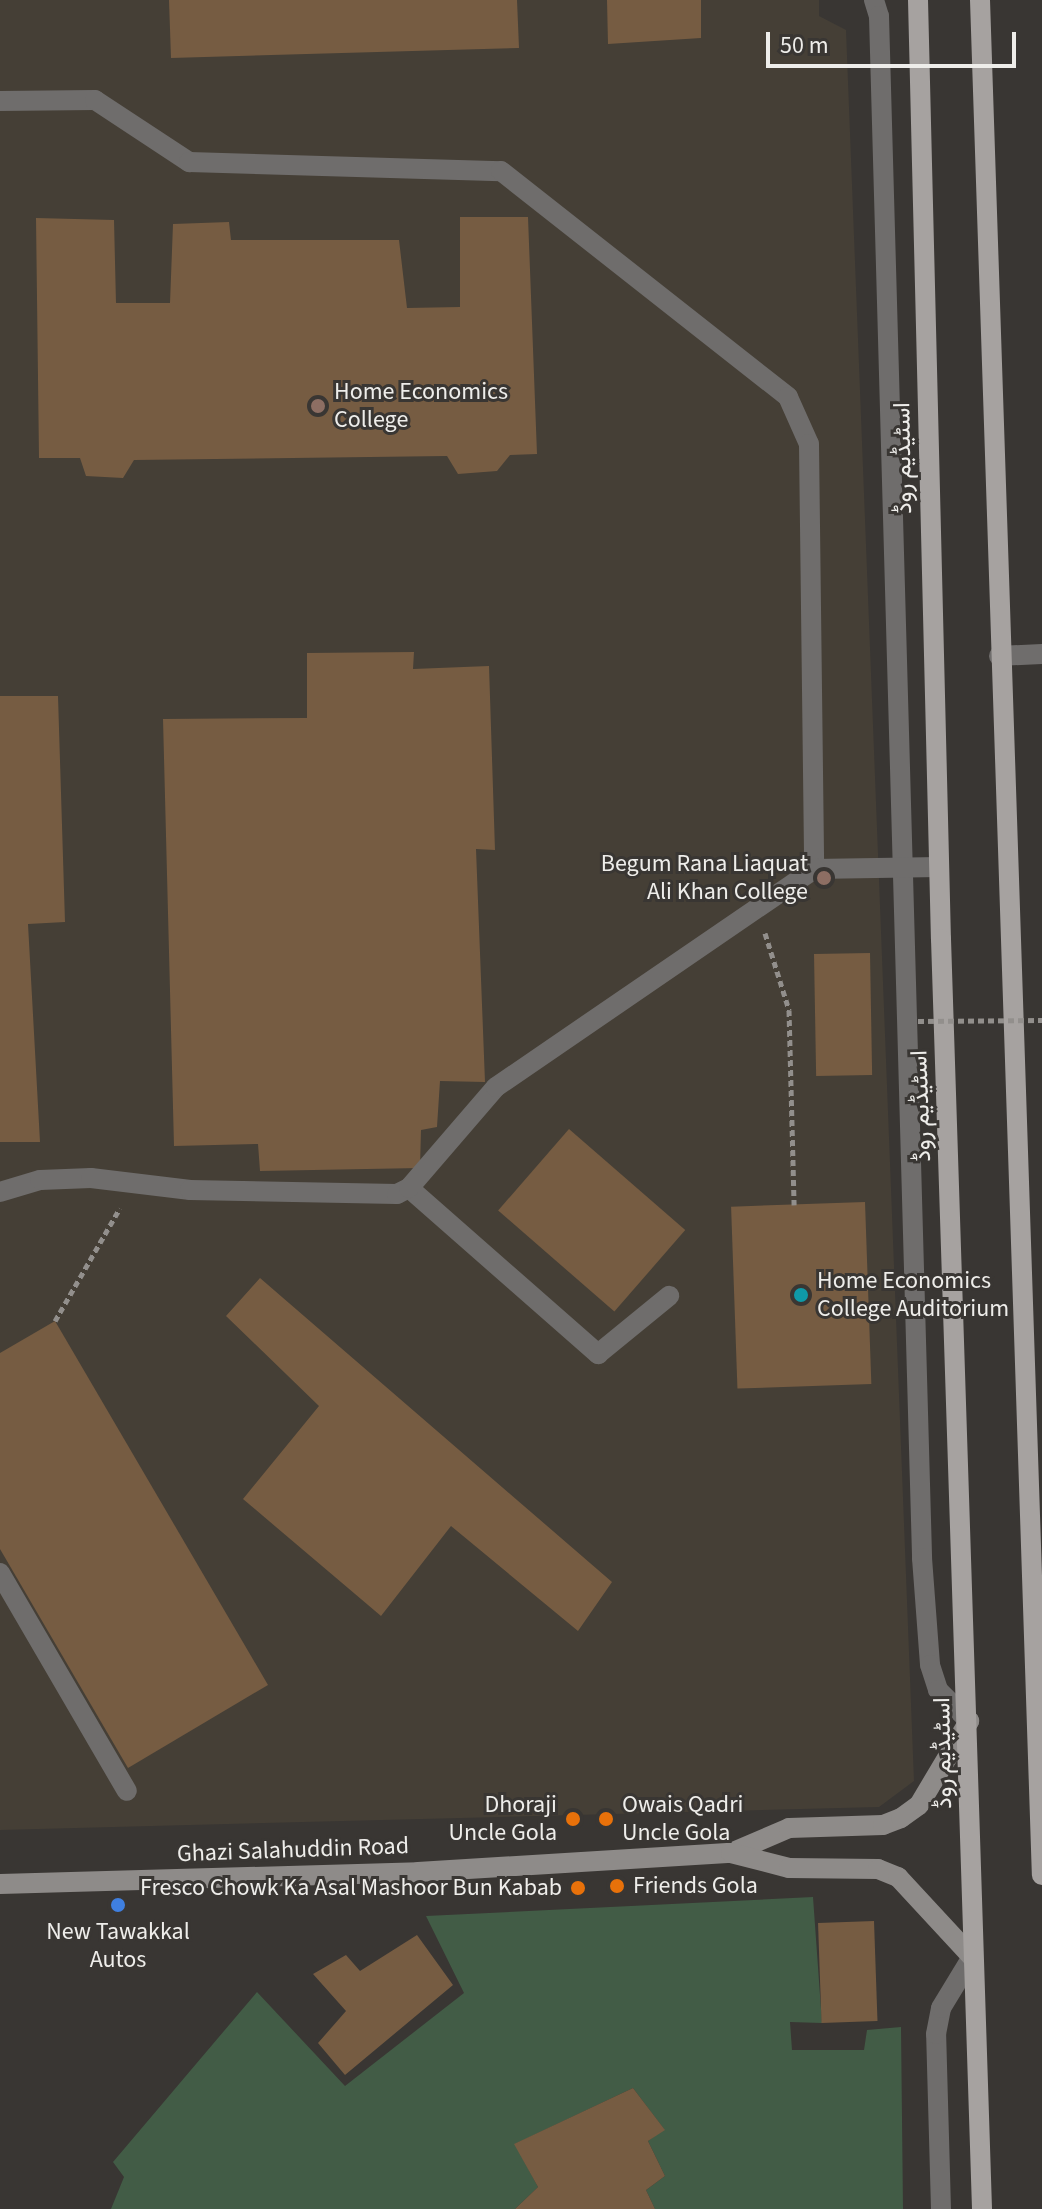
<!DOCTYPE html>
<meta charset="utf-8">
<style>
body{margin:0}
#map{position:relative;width:1042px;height:2209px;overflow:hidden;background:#393633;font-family:"Source Sans 3",Vazirmatn,sans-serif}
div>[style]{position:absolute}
.built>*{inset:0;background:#453f36}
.green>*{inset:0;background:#425c46}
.building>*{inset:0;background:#765c42;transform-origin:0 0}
.path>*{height:5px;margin-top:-2.5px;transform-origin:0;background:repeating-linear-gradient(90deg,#928f8c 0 6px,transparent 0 10px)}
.service>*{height:20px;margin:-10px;padding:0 10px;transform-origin:10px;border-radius:10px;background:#6f6d6c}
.secondary>*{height:20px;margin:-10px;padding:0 10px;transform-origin:10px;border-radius:10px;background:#8e8b89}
.primary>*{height:20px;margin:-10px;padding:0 10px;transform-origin:10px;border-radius:10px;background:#a6a2a0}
.path-bridge>*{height:5px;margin-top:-2.5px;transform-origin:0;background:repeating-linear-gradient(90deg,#928f8c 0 6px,transparent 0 10px)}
.dots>*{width:22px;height:22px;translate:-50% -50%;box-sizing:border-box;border:4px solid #393633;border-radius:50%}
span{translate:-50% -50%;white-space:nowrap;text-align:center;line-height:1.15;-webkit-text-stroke:6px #393633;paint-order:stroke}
.poi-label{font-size:24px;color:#eeedea}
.left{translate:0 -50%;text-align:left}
.right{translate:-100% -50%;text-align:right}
.street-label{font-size:24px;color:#eeedea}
.scale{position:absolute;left:766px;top:32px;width:250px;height:36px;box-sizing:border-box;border:4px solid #eeedea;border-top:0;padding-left:10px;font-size:24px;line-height:28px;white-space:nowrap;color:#eeedea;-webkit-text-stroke:6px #393633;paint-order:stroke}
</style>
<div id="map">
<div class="built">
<div style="clip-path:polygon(0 0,819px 0,819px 16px,846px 30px,914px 1781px,879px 1807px,0 1830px)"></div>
</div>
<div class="green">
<div style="clip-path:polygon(813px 1897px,822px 2023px,790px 2022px,792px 2050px,864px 2050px,867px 2030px,901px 2027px,903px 2209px,655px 2209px,646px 2190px,665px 2176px,648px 2141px,664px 2129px,633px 2088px,515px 2144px,538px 2187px,515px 2209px,111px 2209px,124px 2177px,113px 2162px,257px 1992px,345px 2086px,464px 1993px,426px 1916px)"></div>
</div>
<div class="building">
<div style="clip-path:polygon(169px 0,517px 0,519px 48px,171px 58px)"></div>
<div style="clip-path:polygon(607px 0,701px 0,701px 38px,608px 44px)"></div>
<div style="clip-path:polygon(460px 217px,528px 217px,537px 454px,510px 455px,497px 471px,458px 474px,447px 456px,134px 460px,123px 478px,86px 476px,80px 458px,39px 458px,36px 218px,114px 220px,116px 303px,170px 303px,173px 224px,229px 222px,231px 240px,399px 240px,407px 308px,460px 307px)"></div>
<div style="clip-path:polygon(414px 652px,413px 669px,489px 666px,495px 850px,476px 849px,485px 1082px,440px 1081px,437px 1127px,421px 1130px,420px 1168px,260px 1171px,258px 1144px,174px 1146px,163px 719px,307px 718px,307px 653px)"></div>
<div style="clip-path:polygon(0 696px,58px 696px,65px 922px,28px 924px,40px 1142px,0 1142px)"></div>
<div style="left:870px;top:953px;width:122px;height:56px;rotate:89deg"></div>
<div style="left:569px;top:1129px;width:154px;height:108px;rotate:41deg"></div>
<div style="left:865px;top:1202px;width:182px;height:134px;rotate:88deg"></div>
<div style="clip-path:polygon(260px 1278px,612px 1582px,578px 1631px,451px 1526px,381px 1616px,243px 1499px,319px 1406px,226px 1316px)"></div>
<div style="clip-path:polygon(55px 1321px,268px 1685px,128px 1768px,0 1549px,0 1353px)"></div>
<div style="left:874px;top:1921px;width:100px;height:56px;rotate:88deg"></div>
<div style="clip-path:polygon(417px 1935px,453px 1985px,345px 2075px,318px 2043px,346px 2011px,313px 1974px,346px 1955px,360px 1971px)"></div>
<div style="clip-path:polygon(633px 2088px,665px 2130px,648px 2141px,665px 2176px,646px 2190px,655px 2209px,515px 2209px,538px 2187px,514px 2144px)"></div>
</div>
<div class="path">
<div style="left:765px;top:933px;width:81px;rotate:72.7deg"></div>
<div style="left:789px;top:1010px;width:195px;rotate:88.5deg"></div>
<div style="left:55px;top:1321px;width:130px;rotate:-60.1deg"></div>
</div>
<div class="service">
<div style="left:874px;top:0;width:17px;rotate:73deg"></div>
<div style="left:879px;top:16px;width:1543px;rotate:88.4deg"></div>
<div style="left:922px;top:1558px;width:107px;rotate:85.7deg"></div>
<div style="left:930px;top:1665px;width:26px;rotate:72deg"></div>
<div style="left:938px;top:1690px;width:44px;rotate:45deg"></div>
<div style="left:0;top:101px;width:95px;rotate:-0.6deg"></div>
<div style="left:95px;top:100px;width:113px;rotate:33.4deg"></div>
<div style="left:189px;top:162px;width:312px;rotate:1.7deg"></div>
<div style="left:501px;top:171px;width:365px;rotate:38.2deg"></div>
<div style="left:788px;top:397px;width:51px;rotate:65.9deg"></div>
<div style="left:809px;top:444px;width:425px;rotate:89.3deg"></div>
<div style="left:814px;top:869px;width:125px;rotate:-0.9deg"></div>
<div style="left:999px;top:656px;width:43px;rotate:-2.7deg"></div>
<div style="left:409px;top:1188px;width:252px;rotate:41.3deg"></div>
<div style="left:598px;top:1354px;width:92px;rotate:-39.2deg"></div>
<div style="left:0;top:1192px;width:42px;rotate:-16.7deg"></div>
<div style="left:40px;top:1180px;width:51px;rotate:-2.2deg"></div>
<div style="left:91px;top:1178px;width:100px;rotate:6.9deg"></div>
<div style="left:190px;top:1190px;width:207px;rotate:1.1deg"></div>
<div style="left:397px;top:1194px;width:13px;rotate:-27deg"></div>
<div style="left:409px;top:1188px;width:133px;rotate:-49.3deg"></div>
<div style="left:496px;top:1087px;width:386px;rotate:-34.4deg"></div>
<div style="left:0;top:1573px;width:252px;rotate:59.8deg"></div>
<div style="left:941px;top:2209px;width:175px;rotate:-91.6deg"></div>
<div style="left:936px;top:2034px;width:26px;rotate:-79deg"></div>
<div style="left:941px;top:2008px;width:60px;rotate:-58.7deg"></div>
</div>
<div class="secondary">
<div style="left:731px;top:1853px;width:63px;rotate:-23.3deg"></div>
<div style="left:789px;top:1828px;width:94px;rotate:-1.8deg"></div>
<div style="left:883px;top:1825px;width:19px;rotate:-21deg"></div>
<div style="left:901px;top:1818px;width:22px;rotate:-36deg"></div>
<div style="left:919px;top:1805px;width:98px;rotate:-59.2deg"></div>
<div style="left:0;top:1884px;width:418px;rotate:-1.6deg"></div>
<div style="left:418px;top:1872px;width:314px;rotate:-3.5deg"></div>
<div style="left:731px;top:1853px;width:60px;rotate:14.5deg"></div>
<div style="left:789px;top:1868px;width:89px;rotate:0.6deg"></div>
<div style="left:878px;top:1869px;width:22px;rotate:22deg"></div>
<div style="left:898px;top:1877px;width:109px;rotate:47.2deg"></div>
</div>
<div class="primary">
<div style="left:918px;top:0;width:939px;rotate:88.6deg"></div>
<div style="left:941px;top:939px;width:1271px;rotate:88.15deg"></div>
<div style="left:980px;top:0;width:1876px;rotate:88.11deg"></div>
</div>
<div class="path-bridge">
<div style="left:918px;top:1021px;width:124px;rotate:-0.5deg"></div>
</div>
<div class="dots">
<div style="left:318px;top:406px;background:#8d6e63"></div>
<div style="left:824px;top:878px;background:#8d6e63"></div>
<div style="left:801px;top:1295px;background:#0f9aa8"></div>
<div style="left:573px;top:1819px;background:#e8710a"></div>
<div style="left:606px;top:1819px;background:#e8710a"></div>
<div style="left:617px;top:1886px;background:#e8710a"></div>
<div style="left:578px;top:1888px;background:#e8710a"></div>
<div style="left:118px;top:1905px;background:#3f7fe0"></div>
</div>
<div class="poi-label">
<span class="left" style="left:334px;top:406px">Home Economics<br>College</span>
<span class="right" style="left:808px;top:878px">Begum Rana Liaquat<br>Ali Khan College</span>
<span class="left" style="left:817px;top:1295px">Home Economics<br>College Auditorium</span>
<span class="right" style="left:557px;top:1819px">Dhoraji<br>Uncle Gola</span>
<span class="left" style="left:622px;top:1819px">Owais Qadri<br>Uncle Gola</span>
<span class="left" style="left:633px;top:1886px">Friends Gola</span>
<span class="right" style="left:562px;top:1888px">Fresco Chowk Ka Asal Mashoor Bun Kabab</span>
<span style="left:118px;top:1946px">New Tawakkal<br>Autos</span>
</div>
<div class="street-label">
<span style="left:903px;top:458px;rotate:-91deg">اسٹیڈیم روڈ</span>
<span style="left:921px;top:1106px;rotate:-92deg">اسٹیڈیم روڈ</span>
<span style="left:943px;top:1753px;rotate:-91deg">اسٹیڈیم روڈ</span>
<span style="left:293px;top:1850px;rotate:-2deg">Ghazi Salahuddin Road</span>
</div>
<div class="scale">50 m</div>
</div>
